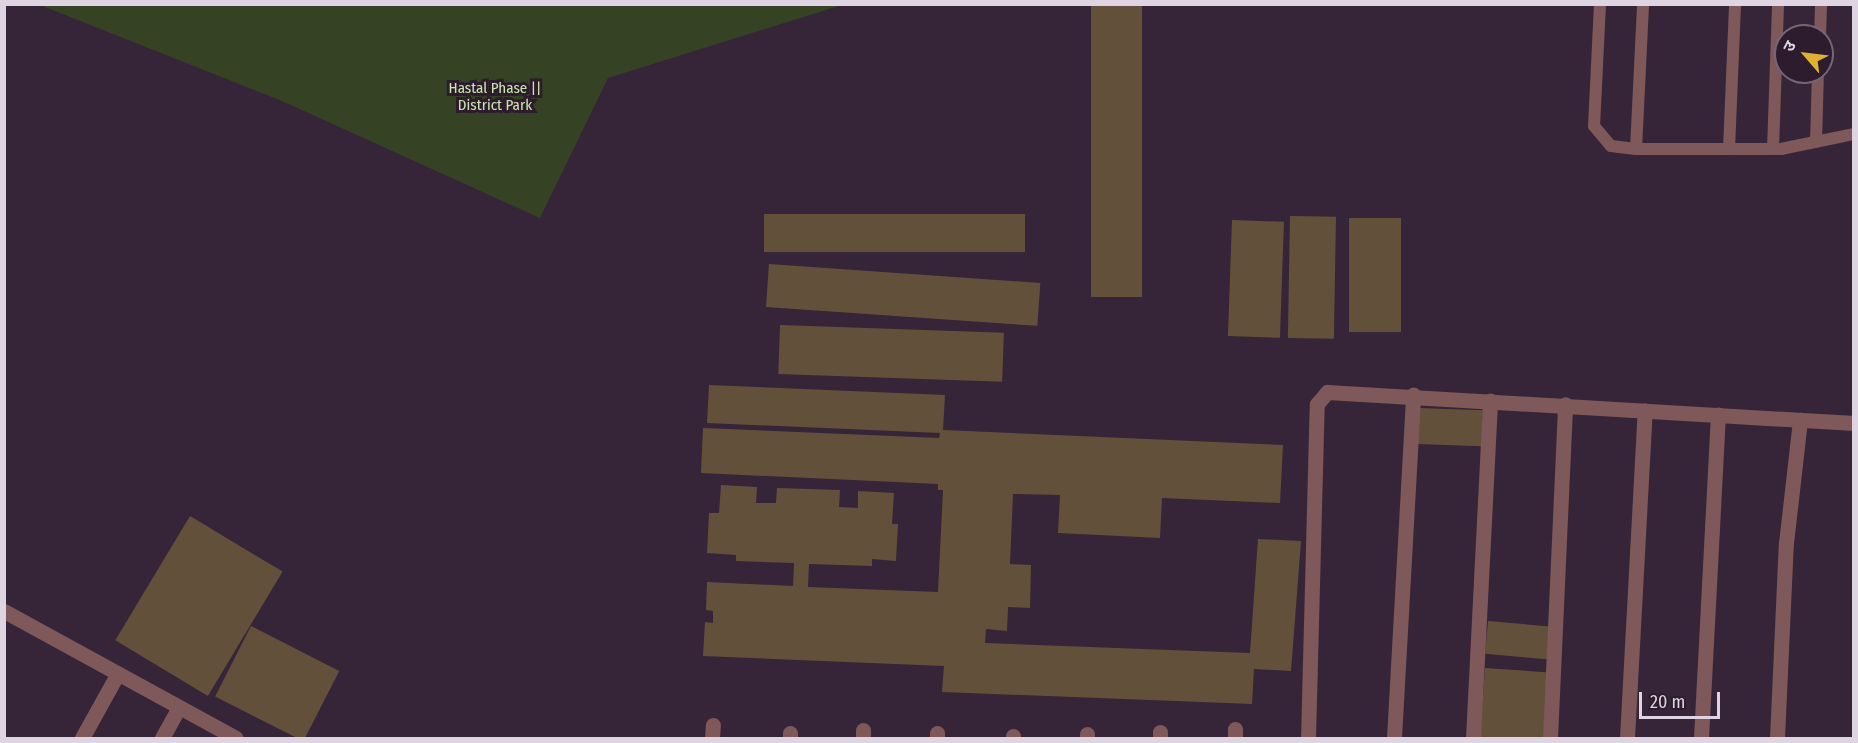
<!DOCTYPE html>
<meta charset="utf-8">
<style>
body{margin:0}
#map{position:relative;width:1858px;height:743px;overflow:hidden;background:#362538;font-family:"Fira Sans Condensed","Noto Sans Devanagari",sans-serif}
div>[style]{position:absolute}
.green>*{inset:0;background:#354223}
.building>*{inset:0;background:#63503b;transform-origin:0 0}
.service>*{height:12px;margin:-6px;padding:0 6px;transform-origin:6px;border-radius:6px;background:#7f5859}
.minor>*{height:15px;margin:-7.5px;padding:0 7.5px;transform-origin:7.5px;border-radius:7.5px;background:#7f5859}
span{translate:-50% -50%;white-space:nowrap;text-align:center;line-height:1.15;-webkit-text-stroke:6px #2c1c2e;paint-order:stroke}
.park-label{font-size:15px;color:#cce7a9}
.frame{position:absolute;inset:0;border:6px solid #dfd4e1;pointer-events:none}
.north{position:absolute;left:1774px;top:24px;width:60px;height:60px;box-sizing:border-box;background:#2c1c2e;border:2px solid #746676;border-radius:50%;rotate:298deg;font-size:16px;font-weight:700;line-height:24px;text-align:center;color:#dfd4e1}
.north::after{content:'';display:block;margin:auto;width:21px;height:27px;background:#deb133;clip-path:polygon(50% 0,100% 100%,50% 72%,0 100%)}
.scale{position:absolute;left:1639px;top:692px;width:81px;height:27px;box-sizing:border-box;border:3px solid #dfd4e1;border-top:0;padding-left:8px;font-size:18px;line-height:21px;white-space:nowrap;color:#dfd4e1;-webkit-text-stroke:4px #2c1c2e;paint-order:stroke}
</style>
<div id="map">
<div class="green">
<div style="clip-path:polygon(40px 5px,842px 5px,608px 78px,540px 218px,282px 101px)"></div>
</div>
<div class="building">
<div style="left:1091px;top:4px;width:51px;height:293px"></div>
<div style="left:764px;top:214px;width:261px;height:38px"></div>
<div style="left:1290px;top:216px;width:46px;height:122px;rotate:1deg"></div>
<div style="left:1349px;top:218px;width:52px;height:114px"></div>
<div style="left:1232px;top:220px;width:52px;height:116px;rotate:2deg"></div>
<div style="left:769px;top:264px;width:272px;height:43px;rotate:4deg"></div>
<div style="left:780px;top:325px;width:224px;height:49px;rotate:2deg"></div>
<div style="clip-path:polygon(709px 385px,945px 395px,943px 430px,1283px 445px,1280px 503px,1162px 498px,1160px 538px,1058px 533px,1060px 495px,1013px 494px,1010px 564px,1031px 565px,1030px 608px,1008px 607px,1007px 631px,986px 629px,985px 643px,1250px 653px,1258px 539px,1301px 541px,1291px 671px,1254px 669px,1252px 704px,942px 692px,944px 666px,703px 656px,705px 622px,713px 623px,713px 611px,706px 610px,707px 582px,793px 586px,794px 563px,736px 561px,736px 555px,707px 553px,709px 513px,719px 513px,721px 485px,757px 487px,756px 503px,776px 503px,777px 488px,840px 490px,839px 507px,858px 508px,858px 491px,894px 493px,892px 524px,898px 524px,896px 561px,872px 559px,872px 566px,809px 564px,808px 587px,938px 592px,943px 490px,938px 490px,938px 484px,701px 473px,703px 428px,939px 438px,940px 433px,707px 423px)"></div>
<div style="left:1419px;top:408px;width:64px;height:36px;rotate:2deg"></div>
<div style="left:190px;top:516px;width:108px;height:145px;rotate:31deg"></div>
<div style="left:1488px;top:621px;width:62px;height:33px;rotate:5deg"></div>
<div style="left:251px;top:626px;width:99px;height:79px;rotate:27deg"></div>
<div style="left:1485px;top:668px;width:64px;height:70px;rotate:4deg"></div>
</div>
<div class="service">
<div style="left:1600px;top:4px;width:122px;rotate:92.8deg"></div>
<div style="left:1594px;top:126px;width:26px;rotate:50deg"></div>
<div style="left:1611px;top:146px;width:25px;rotate:7deg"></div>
<div style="left:1636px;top:149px;width:145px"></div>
<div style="left:1781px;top:149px;width:75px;rotate:-11.6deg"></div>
<div style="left:1820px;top:36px;width:32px;rotate:-88deg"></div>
<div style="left:1816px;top:142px;width:70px;rotate:-88.4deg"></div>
<div style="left:1636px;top:149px;width:145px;rotate:-87.2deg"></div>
<div style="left:1729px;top:149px;width:145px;rotate:-87.6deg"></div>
<div style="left:1773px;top:149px;width:145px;rotate:-88deg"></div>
</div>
<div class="minor">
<div style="left:4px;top:611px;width:264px;rotate:28.7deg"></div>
<div style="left:82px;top:738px;width:74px;rotate:-61deg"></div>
<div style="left:162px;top:738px;width:35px;rotate:-61deg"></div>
<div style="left:712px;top:738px;width:13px;rotate:-86deg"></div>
<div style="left:790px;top:738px;width:5px;rotate:-90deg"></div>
<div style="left:863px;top:738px;width:8px;rotate:-90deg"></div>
<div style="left:937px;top:738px;width:5px;rotate:-90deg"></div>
<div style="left:1013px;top:738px;width:2px;rotate:-90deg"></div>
<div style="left:1087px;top:738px;width:4px;rotate:-90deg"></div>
<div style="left:1160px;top:738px;width:6px;rotate:-90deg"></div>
<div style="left:1235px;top:738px;width:9px;rotate:-90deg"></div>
<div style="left:1308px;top:738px;width:334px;rotate:-88.5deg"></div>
<div style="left:1317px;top:404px;width:16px;rotate:-50deg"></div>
<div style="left:1327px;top:392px;width:528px;rotate:3.37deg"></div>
<div style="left:1394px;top:738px;width:344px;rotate:-86.8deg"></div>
<div style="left:1473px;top:738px;width:338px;rotate:-87.1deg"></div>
<div style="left:1550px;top:738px;width:334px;rotate:-87.4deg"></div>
<div style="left:1627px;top:738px;width:328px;rotate:-86.9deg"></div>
<div style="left:1701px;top:738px;width:324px;rotate:-87deg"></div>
<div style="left:1777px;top:738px;width:195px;rotate:-87.4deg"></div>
<div style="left:1786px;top:543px;width:124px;rotate:-83.5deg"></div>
</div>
<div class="park-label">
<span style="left:495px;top:97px">Hastal Phase ||<br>District Park</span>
</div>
<div class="frame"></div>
<div class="north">उ</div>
<div class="scale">20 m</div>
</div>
